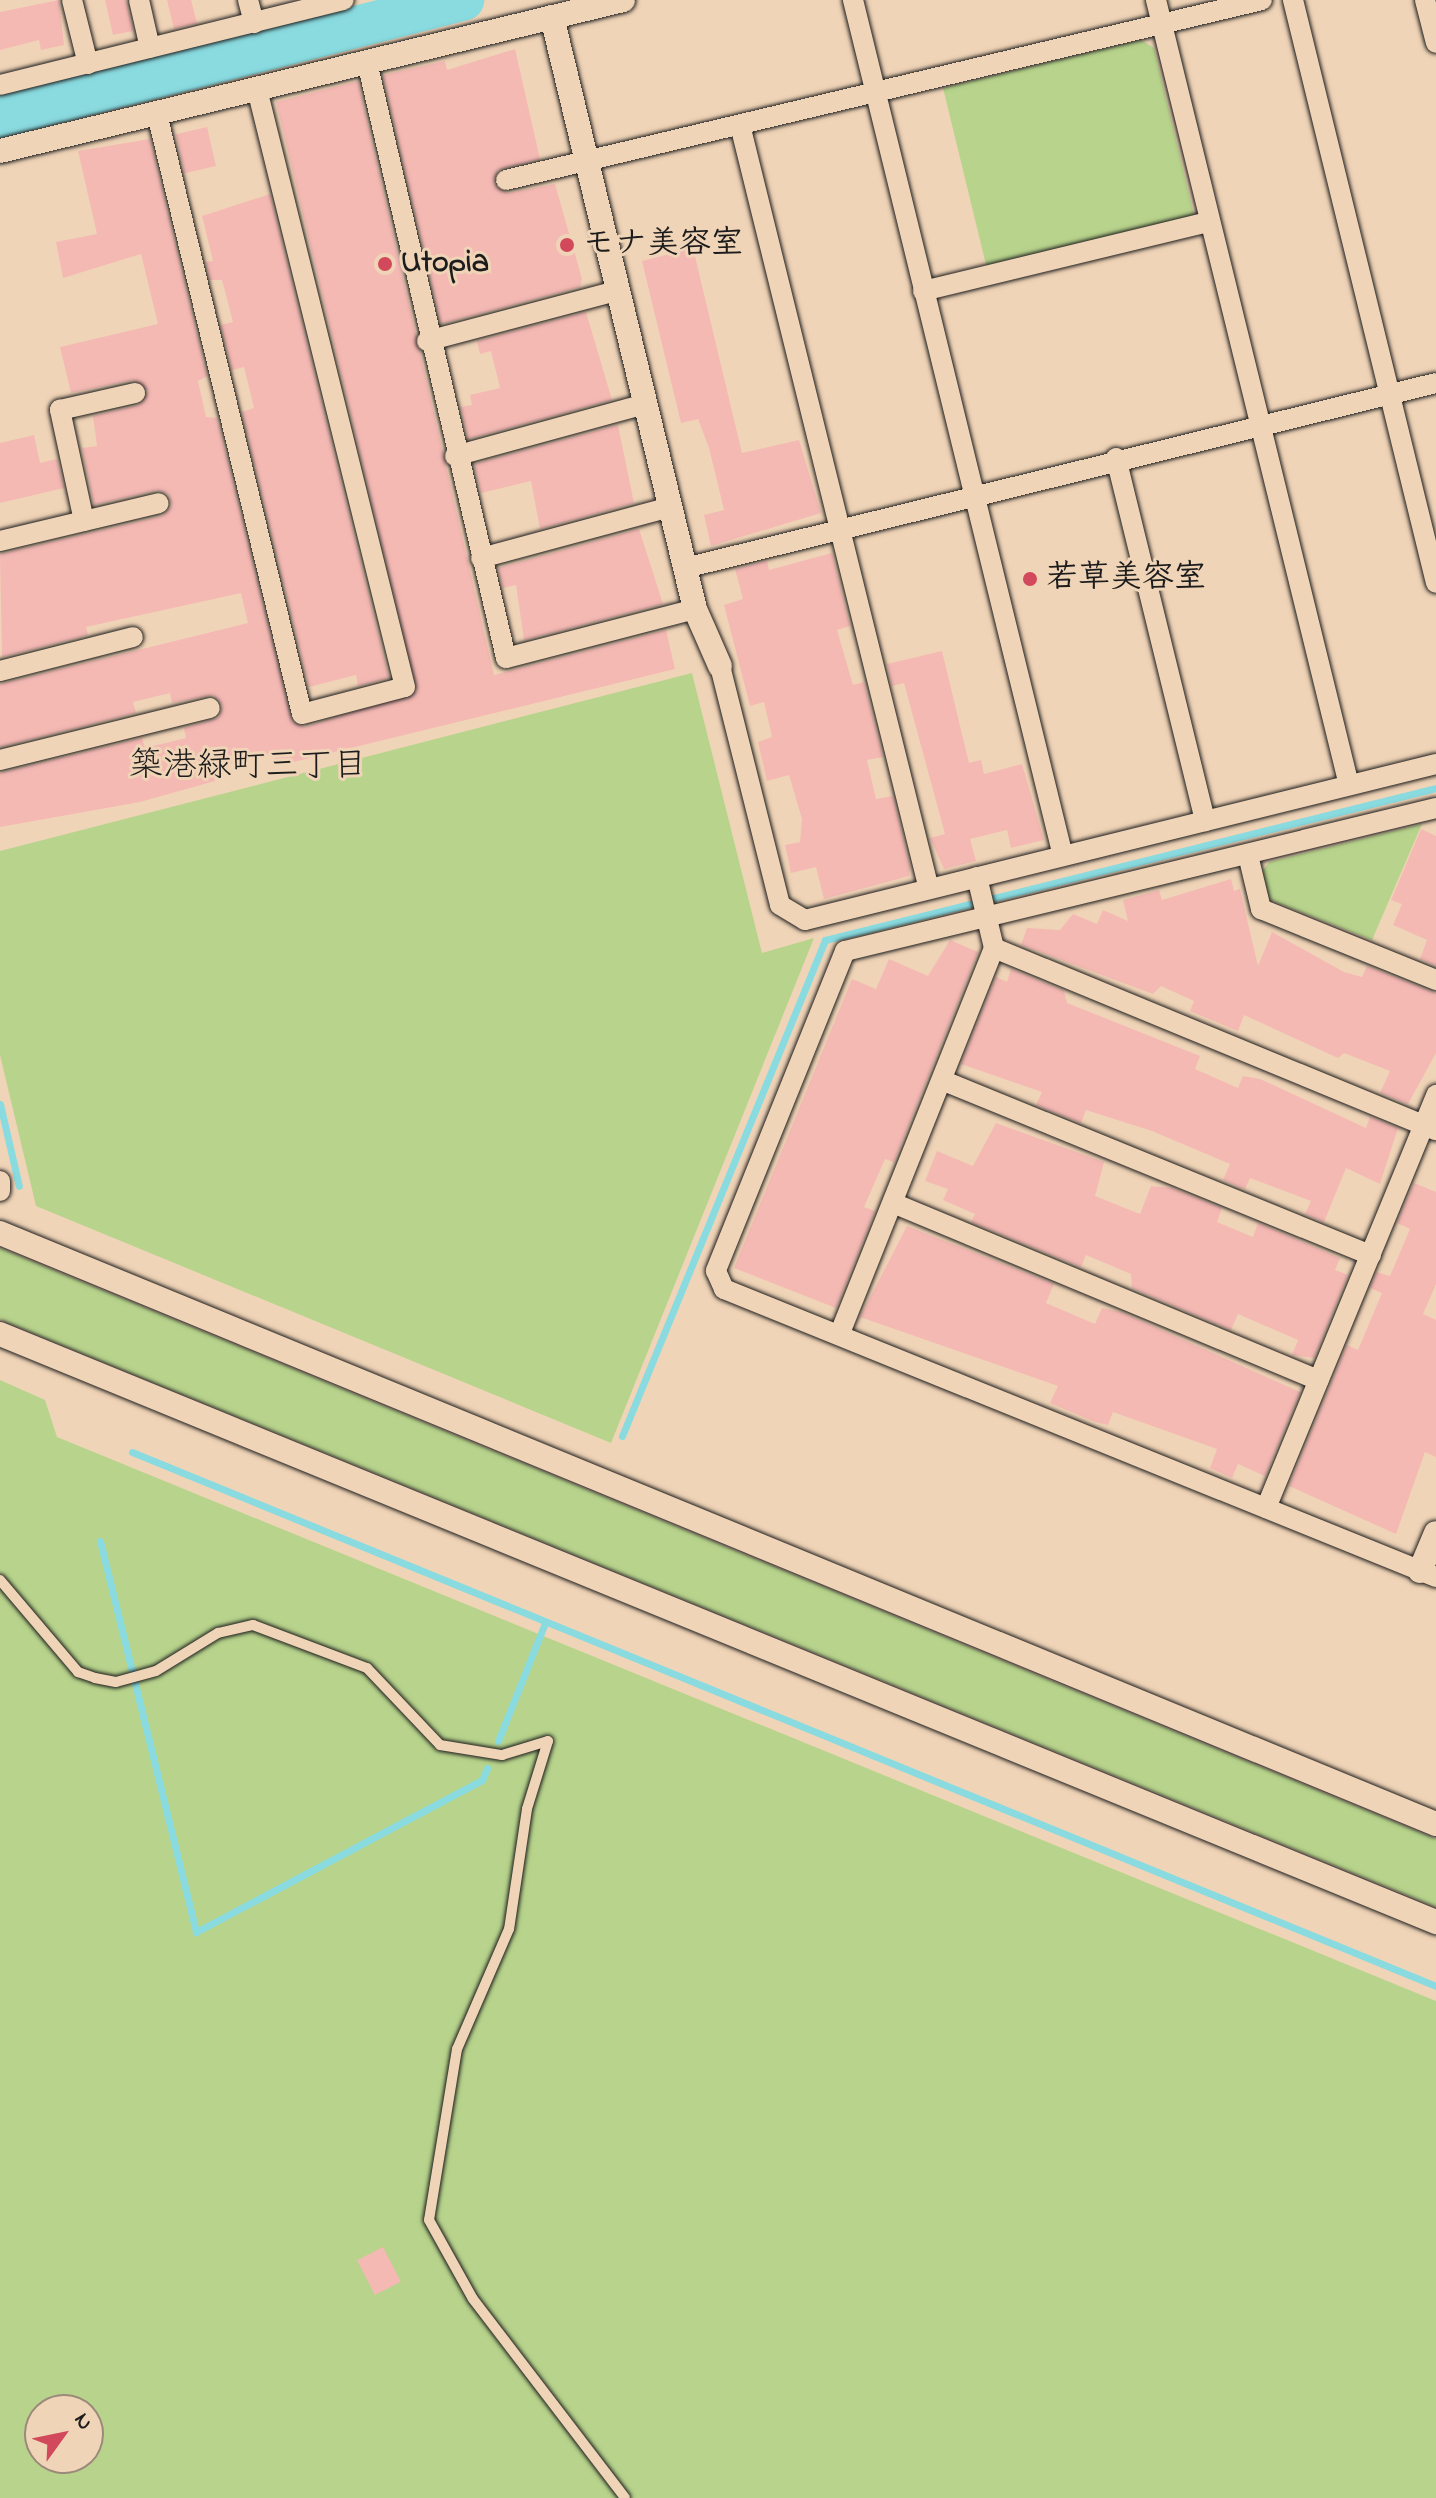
<!DOCTYPE html>
<meta charset="utf-8">
<style>
body{margin:0}
#map{position:relative;width:1436px;height:2498px;overflow:hidden;background:#f0d4b7;font-family:"Indie Flower","Klee One",sans-serif}
div>[style]{position:absolute}
.green>*{inset:0;background:#b8d48c}
.stream>*{height:7px;margin:-3.5px;padding:0 3.5px;transform-origin:3.5px;border-radius:3.5px;background:#89dbe0}
.river>*{height:42px;margin:-21px;padding:0 21px;transform-origin:21px;border-radius:21px;background:#89dbe0}
.building>*{inset:0;background:#f5b9b4;transform-origin:0 0}
.roads{filter:drop-shadow(0 0 2px #1c1c1c) drop-shadow(0 0 2px #1c1c1c)}
.service>*{height:10px;margin:-5px;padding:0 5px;transform-origin:5px;border-radius:5px;background:#f0d4b7}
.minor>*{height:20px;margin:-10px;padding:0 10px;transform-origin:10px;border-radius:10px;background:#f0d4b7}
.tertiary>*{height:24px;margin:-12px;padding:0 12px;transform-origin:12px;border-radius:12px;background:#f0d4b7}
.dots>*{width:22px;height:22px;translate:-50% -50%;box-sizing:border-box;border:4px solid #f0d4b7;border-radius:50%}
span{translate:-50% -50%;white-space:nowrap;text-align:center;line-height:1.15;-webkit-text-stroke:6px #f0d4b7;paint-order:stroke}
.poi-label{font-size:32px;color:#1c1c1c;font-weight:700}
.left{translate:0 -50%;text-align:left}
.neighbourhood-label{font-size:34px;color:#1c1c1c}
.north{position:absolute;left:24px;top:2394px;width:80px;height:80px;box-sizing:border-box;background:#f0d4b7;border:2px solid #9b8a79;border-radius:50%;rotate:57deg;font-size:22px;font-weight:700;line-height:32px;text-align:center;color:#1c1c1c}
.north::after{content:'';display:block;margin:auto;width:28px;height:36px;background:#d1495b;clip-path:polygon(50% 0,100% 100%,50% 72%,0 100%)}
</style>
<div id="map">
<div class="green">
<div style="clip-path:polygon(1141px 40px,1154px 48px,1195px 219px,987px 269px,943px 88px)"></div>
<div style="clip-path:polygon(692px 673px,762px 953px,814px 938px,611px 1443px,36px 1206px,0 1055px,0 851px)"></div>
<div style="clip-path:polygon(1422px 824px,1372px 940px,1270px 900px,1262px 872px,1269px 862px)"></div>
<div style="clip-path:polygon(0 1248px,1436px 1839px,1436px 1907px,8px 1323px,0 1319px)"></div>
<div style="clip-path:polygon(evenodd,0 1380px,45px 1400px,57px 1437px,1436px 2001px,1436px 2498px,0 2498px,0 1380px,40px 2410px,88px 2410px,88px 2458px,40px 2458px,40px 2410px)"></div>
</div>
<div class="stream">
<div style="left:0;top:1104px;width:84px;rotate:77deg"></div>
<div style="left:622px;top:1436px;width:536px;rotate:-67.74deg"></div>
<div style="left:825px;top:940px;width:630px;rotate:-13.97deg"></div>
<div style="left:132px;top:1452px;width:1409px;rotate:22.27deg"></div>
<div style="left:100px;top:1541px;width:403px;rotate:76.2deg"></div>
<div style="left:196px;top:1932px;width:324px;rotate:-28deg"></div>
<div style="left:482px;top:1780px;width:13px;rotate:-67deg"></div>
<div style="left:498px;top:1741px;width:127px;rotate:-68.3deg"></div>
</div>
<div class="river">
<div style="left:0;top:117px;width:478px;rotate:-14.2deg"></div>
</div>
<div class="building">
<div style="clip-path:polygon(59px 0,64px 45px,41px 50px,39px 40px,0 50px,0 12px)"></div>
<div style="clip-path:polygon(105px 0,126px 0,133px 31px,113px 35px)"></div>
<div style="clip-path:polygon(167px 0,191px 0,197px 23px,174px 29px)"></div>
<div style="clip-path:polygon(515px 49px,540px 159px,498px 170px,494px 184px,508px 193px,555px 184px,582px 279px,580px 287px,441px 324px,383px 75px,445px 61px,447px 70px)"></div>
<div style="clip-path:polygon(358px 81px,494px 675px,666px 630px,675px 669px,277px 766px,273px 753px,212px 768px,215px 781px,140px 802px,0 827px,0 773px,142px 738px,145px 748px,186px 738px,184px 728px,218px 718px,223px 706px,213px 695px,172px 703px,170px 693px,133px 702px,136px 713px,0 747px,0 684px,248px 623px,241px 593px,86px 627px,88px 635px,2px 657px,0 554px,162px 516px,172px 506px,168px 494px,157px 490px,94px 505px,82px 448px,97px 446px,93px 416px,139px 405px,148px 391px,133px 380px,71px 393px,60px 347px,158px 324px,141px 254px,63px 278px,56px 242px,97px 234px,78px 151px,150px 139px,207px 376px,198px 381px,206px 417px,217px 418px,292px 722px,305px 727px,417px 691px,276px 102px)"></div>
<div style="left:207px;top:127px;width:40px;height:32px;rotate:77deg"></div>
<div style="clip-path:polygon(270px 194px,389px 678px,358px 686px,356px 675px,309px 687px,242px 412px,254px 408px,244px 367px,232px 370px,221px 325px,233px 322px,222px 280px,210px 280px,206px 262px,213px 261px,202px 216px)"></div>
<div style="clip-path:polygon(693px 248px,742px 453px,799px 440px,821px 513px,711px 546px,704px 515px,724px 510px,709px 448px,698px 419px,681px 423px,642px 261px)"></div>
<div style="clip-path:polygon(586px 312px,612px 400px,468px 439px,461px 407px,472px 405px,470px 395px,500px 388px,491px 351px,480px 354px,477px 341px)"></div>
<div style="clip-path:polygon(618px 425px,634px 503px,540px 529px,531px 481px,481px 493px,474px 464px)"></div>
<div style="clip-path:polygon(34px 435px,40px 463px,57px 459px,64px 488px,0 503px,0 443px)"></div>
<div style="clip-path:polygon(639px 529px,663px 604px,524px 640px,516px 585px,503px 588px,498px 568px)"></div>
<div style="clip-path:polygon(832px 553px,850px 626px,837px 630px,853px 685px,864px 682px,883px 757px,867px 760px,876px 799px,893px 796px,910px 867px,909px 876px,824px 899px,816px 867px,791px 873px,785px 845px,800px 842px,802px 819px,789px 775px,767px 781px,758px 742px,772px 737px,764px 702px,750px 706px,724px 605px,743px 599px,735px 569px,767px 561px,769px 570px)"></div>
<div style="clip-path:polygon(942px 651px,969px 763px,981px 760px,984px 774px,1022px 764px,1044px 840px,1011px 848px,1007px 830px,970px 839px,976px 861px,944px 869px,930px 838px,945px 834px,904px 683px,892px 686px,887px 664px)"></div>
<div style="clip-path:polygon(1421px 829px,1436px 836px,1436px 966px,1420px 959px,1427px 940px,1393px 925px,1402px 904px,1391px 900px)"></div>
<div style="clip-path:polygon(1231px 879px,1234px 891px,1240px 889px,1258px 966px,1272px 932px,1344px 972px,1362px 977px,1367px 966px,1436px 993px,1436px 1053px,1408px 1104px,1380px 1093px,1390px 1071px,1344px 1053px,1338px 1058px,1244px 1015px,1238px 1031px,1190px 1011px,1194px 1001px,1161px 986px,1153px 994px,1021px 945px,1027px 928px,1060px 930px,1073px 914px,1097px 924px,1103px 910px,1128px 921px,1123px 900px,1159px 890px,1162px 900px)"></div>
<div style="clip-path:polygon(950px 940px,978px 952px,894px 1162px,885px 1159px,864px 1207px,875px 1211px,836px 1308px,734px 1268px,852px 979px,876px 989px,889px 959px,928px 976px)"></div>
<div style="clip-path:polygon(1011px 969px,1064px 991px,1067px 1003px,1200px 1056px,1195px 1069px,1238px 1088px,1243px 1076px,1260px 1079px,1366px 1128px,1370px 1117px,1398px 1128px,1380px 1184px,1346px 1168px,1324px 1222px,1305px 1214px,1311px 1201px,1250px 1178px,1245px 1189px,1223px 1180px,1230px 1164px,1152px 1131px,1086px 1110px,1081px 1123px,1036px 1105px,1042px 1092px,961px 1064px,996px 977px,1007px 982px)"></div>
<div style="clip-path:polygon(996px 1123px,1104px 1162px,1095px 1196px,1140px 1214px,1151px 1186px,1172px 1188px,1222px 1208px,1217px 1222px,1253px 1237px,1258px 1223px,1340px 1258px,1335px 1270px,1348px 1275px,1314px 1358px,1292px 1355px,1298px 1340px,1238px 1314px,1231px 1330px,1132px 1288px,1131px 1274px,1086px 1255px,1081px 1267px,971px 1222px,975px 1214px,943px 1200px,948px 1189px,925px 1181px,937px 1151px,973px 1166px)"></div>
<div style="clip-path:polygon(1414px 1183px,1436px 1192px,1436px 1284px,1423px 1314px,1436px 1320px,1436px 1457px,1425px 1452px,1396px 1534px,1289px 1486px,1347px 1345px,1358px 1350px,1382px 1293px,1370px 1288px,1377px 1272px,1390px 1276px,1410px 1229px,1397px 1223px)"></div>
<div style="clip-path:polygon(907px 1226px,1054px 1284px,1046px 1303px,1095px 1324px,1102px 1308px,1121px 1312px,1300px 1392px,1265px 1476px,1238px 1464px,1232px 1478px,1210px 1468px,1217px 1449px,1113px 1412px,1108px 1425px,1095px 1422px,1050px 1403px,1058px 1386px,860px 1317px)"></div>
<div style="left:383px;top:2247px;width:39px;height:29px;rotate:63deg"></div>
</div>
<div class="roads">
<div class="service">
<div style="left:0;top:1580px;width:121px;rotate:49.7deg"></div>
<div style="left:78px;top:1672px;width:18px;rotate:19deg"></div>
<div style="left:95px;top:1678px;width:21px;rotate:11deg"></div>
<div style="left:116px;top:1682px;width:41px;rotate:-15.4deg"></div>
<div style="left:156px;top:1671px;width:73px;rotate:-31.5deg"></div>
<div style="left:218px;top:1633px;width:36px;rotate:-13deg"></div>
<div style="left:253px;top:1625px;width:122px;rotate:20.7deg"></div>
<div style="left:367px;top:1668px;width:106px;rotate:46.5deg"></div>
<div style="left:440px;top:1745px;width:63px;rotate:9.2deg"></div>
<div style="left:502px;top:1755px;width:48px;rotate:-16.9deg"></div>
<div style="left:548px;top:1741px;width:71px;rotate:107.2deg"></div>
<div style="left:527px;top:1809px;width:121px;rotate:98.5deg"></div>
<div style="left:509px;top:1929px;width:131px;rotate:113.4deg"></div>
<div style="left:457px;top:2049px;width:173px;rotate:99.3deg"></div>
<div style="left:429px;top:2220px;width:90px;rotate:60.9deg"></div>
<div style="left:473px;top:2299px;width:250px;rotate:52.6deg"></div>
</div>
<div class="minor">
<div style="left:72px;top:0;width:66px;rotate:76deg"></div>
<div style="left:139px;top:0;width:49px;rotate:77.1deg"></div>
<div style="left:248px;top:0;width:24px;rotate:75deg"></div>
<div style="left:853px;top:0;width:881px;rotate:76.22deg"></div>
<div style="left:1156px;top:0;width:808px;rotate:76.19deg"></div>
<div style="left:1293px;top:0;width:600px;rotate:76.22deg"></div>
<div style="left:1425px;top:0;width:44px;rotate:75.7deg"></div>
<div style="left:367px;top:62px;width:612px;rotate:76.87deg"></div>
<div style="left:506px;top:658px;width:195px;rotate:-14.5deg"></div>
<div style="left:0;top:85px;width:354px;rotate:-13.9deg"></div>
<div style="left:157px;top:114px;width:617px;rotate:76.41deg"></div>
<div style="left:302px;top:714px;width:106px;rotate:-14.7deg"></div>
<div style="left:405px;top:687px;width:616px;rotate:-103.9deg"></div>
<div style="left:740px;top:125px;width:787px;rotate:76.11deg"></div>
<div style="left:506px;top:180px;width:777px;rotate:-13.39deg"></div>
<div style="left:923px;top:291px;width:294px;rotate:-13.6deg"></div>
<div style="left:427px;top:341px;width:196px;rotate:-14.8deg"></div>
<div style="left:455px;top:456px;width:197px;rotate:-15.3deg"></div>
<div style="left:1116px;top:458px;width:374px;rotate:76.2deg"></div>
<div style="left:84px;top:521px;width:114px;rotate:-102.2deg"></div>
<div style="left:60px;top:410px;width:77px;rotate:-12.8deg"></div>
<div style="left:0;top:541px;width:163px;rotate:-13.4deg"></div>
<div style="left:481px;top:558px;width:196px;rotate:-15.1deg"></div>
<div style="left:685px;top:568px;width:773px;rotate:-13.84deg"></div>
<div style="left:720px;top:666px;width:246px;rotate:75.9deg"></div>
<div style="left:780px;top:905px;width:29px;rotate:31deg"></div>
<div style="left:805px;top:920px;width:650px;rotate:-13.89deg"></div>
<div style="left:0;top:671px;width:137px;rotate:-14.3deg"></div>
<div style="left:0;top:760px;width:216px;rotate:-13.9deg"></div>
<div style="left:1436px;top:808px;width:608px;rotate:166.4deg"></div>
<div style="left:845px;top:951px;width:345px;rotate:112deg"></div>
<div style="left:716px;top:1271px;width:20px;rotate:66deg"></div>
<div style="left:724px;top:1289px;width:768px;rotate:22.02deg"></div>
<div style="left:1248px;top:855px;width:56px;rotate:76.5deg"></div>
<div style="left:1261px;top:909px;width:189px;rotate:22.1deg"></div>
<div style="left:977px;top:877px;width:73px;rotate:76.5deg"></div>
<div style="left:994px;top:948px;width:478px;rotate:22.4deg"></div>
<div style="left:944px;top:1081px;width:461px;rotate:22.2deg"></div>
<div style="left:0;top:1181px;width:10px;rotate:90deg"></div>
<div style="left:893px;top:1203px;width:461px;rotate:22.6deg"></div>
<div style="left:840px;top:1333px;width:415px;rotate:-68.2deg"></div>
<div style="left:1266px;top:1508px;width:447px;rotate:-67.6deg"></div>
</div>
<div class="tertiary">
<div style="left:552px;top:17px;width:609px;rotate:76.42deg"></div>
<div style="left:695px;top:609px;width:62px;rotate:66.3deg"></div>
<div style="left:0;top:151px;width:641px;rotate:-13.62deg"></div>
<div style="left:0;top:1233px;width:1553px;rotate:22.37deg"></div>
<div style="left:0;top:1334px;width:1552px;rotate:22.27deg"></div>
<div style="left:1420px;top:1571px;width:41px;rotate:-67.2deg"></div>
</div>
</div>
<div class="dots">
<div style="left:567px;top:245px;background:#d1495b"></div>
<div style="left:385px;top:264px;background:#d1495b"></div>
<div style="left:1030px;top:579px;background:#d1495b"></div>
</div>
<div class="poi-label">
<span class="left" style="left:583px;top:245px">モナ美容室</span>
<span class="left" style="left:401px;top:264px">Utopia</span>
<span class="left" style="left:1046px;top:579px">若草美容室</span>
</div>
<div class="neighbourhood-label">
<span style="left:248px;top:768px">築港緑町三丁目</span>
</div>
<div class="north">N</div>
</div>
